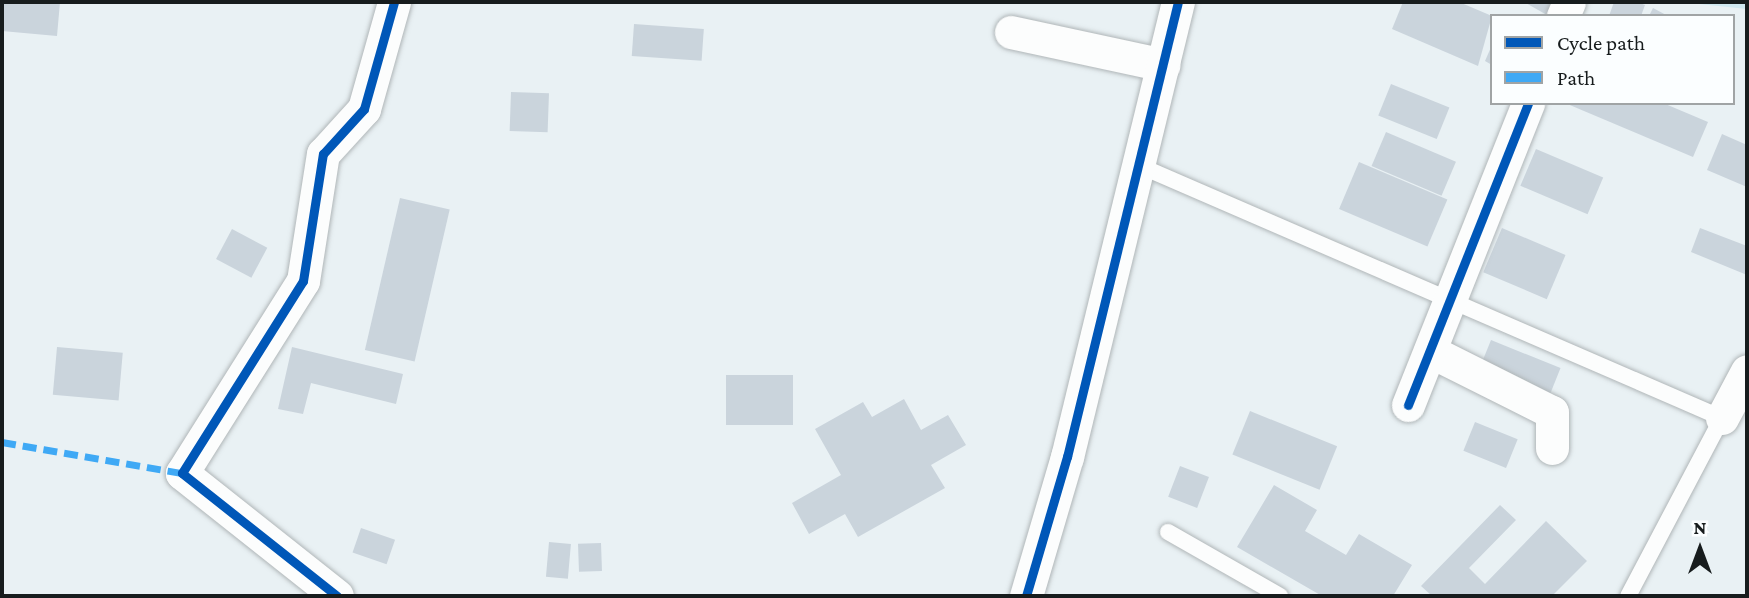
<!DOCTYPE html>
<style>
body{margin:0}
#map{position:relative;width:1749px;height:598px;overflow:hidden;background:#e9f1f4;font-family:"Crimson Pro",serif}
div>[style]{position:absolute}
.green>*{inset:0;background:#cfe8f0}
.building>*{inset:0;background:#cad4dc;transform-origin:0 0}
.roads{filter:drop-shadow(0 0 2px #b0b6b8) drop-shadow(0 0 2px #b0b6b8)}
.service>*{height:16px;margin:-8px;padding:0 8px;transform-origin:8px;border-radius:8px;background:#fcfdfd}
.minor>*{height:33px;margin:-16.5px;padding:0 16.5px;transform-origin:16.5px;border-radius:16.5px;background:#fcfdfd}
.quiet>*{height:7px;margin-top:-3.5px;transform-origin:0;background:repeating-linear-gradient(90deg,#3fa9f5 0 14px,transparent 0 21px)}
.cycleway>*{height:9px;margin:-4.5px;padding:0 4.5px;transform-origin:4.5px;border-radius:4.5px;background:#0057b8}
span{translate:-50% -50%;white-space:nowrap;text-align:center;line-height:1.15;-webkit-text-stroke:7px #fbfeff;paint-order:stroke}
.frame{position:absolute;inset:0;border:4px solid #171c1d;pointer-events:none}
.legend{position:absolute;left:1490px;top:14px;width:245px;height:91px;box-sizing:border-box;background:#fbfeff;border:2px solid #a0a4a5;margin:0;padding:9px 12px;list-style:none;font-size:21px;color:#171c1d}
.legend li{display:flex;align-items:center;gap:14px;height:35px}
.legend b{width:35px;border:2px solid #a0a4a5}
.north{position:absolute;left:1665px;top:514px;width:70px;height:70px;-webkit-text-stroke:5px #fbfeff;paint-order:stroke;rotate:0deg;font-size:19px;font-weight:700;line-height:28px;text-align:center;color:#171c1d}
.north::after{content:'';display:block;margin:auto;width:24px;height:32px;background:#171c1d;clip-path:polygon(50% 0,100% 100%,50% 72%,0 100%)}
</style>
<div id="map">
<div class="green">
<div style="clip-path:polygon(1680px 2px,1747px 2px,1747px 9px)"></div>
</div>
<div class="building">
<div style="clip-path:polygon(2px 2px,60px 2px,57px 36px,2px 31px)"></div>
<div style="clip-path:polygon(1403px 2px,1459px 2px,1492px 16px,1478px 66px,1392px 29px)"></div>
<div style="clip-path:polygon(1524px 2px,1551px 2px,1547px 15px)"></div>
<div style="clip-path:polygon(1614px 2px,1637px 2px,1645px 5px,1641px 16px,1609px 16px)"></div>
<div style="clip-path:polygon(1653px 8px,1668px 16px,1649px 16px)"></div>
<div style="left:634px;top:24px;width:70px;height:32px;rotate:4deg"></div>
<div style="clip-path:polygon(1492px 45px,1492px 65px,1485px 61px)"></div>
<div style="left:1391px;top:84px;width:63px;height:34px;rotate:22deg"></div>
<div style="left:511px;top:92px;width:38px;height:39px;rotate:2deg"></div>
<div style="clip-path:polygon(1565px 103px,1663px 103px,1708px 122px,1693px 157px)"></div>
<div style="left:1386px;top:132px;width:76px;height:37px;rotate:23deg"></div>
<div style="clip-path:polygon(1722px 134px,1747px 145px,1747px 187px,1707px 170px)"></div>
<div style="left:1536px;top:149px;width:73px;height:40px;rotate:23deg"></div>
<div style="left:1359px;top:162px;width:96px;height:51px;rotate:23deg"></div>
<div style="left:400px;top:198px;width:51px;height:156px;rotate:13deg"></div>
<div style="left:1502px;top:228px;width:69px;height:48px;rotate:23deg"></div>
<div style="clip-path:polygon(1700px 228px,1747px 246px,1747px 275px,1691px 252px)"></div>
<div style="left:232px;top:229px;width:40px;height:34px;rotate:28deg"></div>
<div style="left:1491px;top:340px;width:75px;height:27px;rotate:22deg"></div>
<div style="left:57px;top:347px;width:66px;height:48px;rotate:5deg"></div>
<div style="clip-path:polygon(292px 347px,403px 374px,396px 404px,311px 383px,303px 414px,278px 409px)"></div>
<div style="left:726px;top:375px;width:67px;height:50px"></div>
<div style="clip-path:polygon(904px 399px,921px 430px,948px 415px,966px 445px,931px 465px,945px 488px,858px 537px,845px 514px,809px 534px,792px 503px,841px 475px,815px 429px,863px 402px,872px 417px)"></div>
<div style="left:1250px;top:411px;width:94px;height:47px;rotate:22deg"></div>
<div style="left:1475px;top:422px;width:46px;height:31px;rotate:22deg"></div>
<div style="left:1180px;top:466px;width:31px;height:33px;rotate:21deg"></div>
<div style="clip-path:polygon(1274px 485px,1317px 510px,1305px 531px,1346px 555px,1359px 534px,1412px 565px,1393px 596px,1322px 596px,1237px 547px)"></div>
<div style="clip-path:polygon(1500px 505px,1516px 520px,1469px 568px,1485px 584px,1546px 521px,1587px 561px,1552px 596px,1432px 596px,1421px 586px)"></div>
<div style="left:361px;top:528px;width:36px;height:26px;rotate:19deg"></div>
<div style="left:549px;top:542px;width:22px;height:35px;rotate:5deg"></div>
<div style="left:601px;top:543px;width:28px;height:23px;rotate:88deg"></div>
</div>
<div class="roads">
<div class="service">
<div style="left:1138px;top:165px;width:636px;rotate:23.42deg"></div>
<div style="left:1722px;top:418px;width:201px;rotate:117.8deg"></div>
<div style="left:1168px;top:532px;width:129px;rotate:29.7deg"></div>
</div>
<div class="minor">
<div style="left:1563px;top:16px;width:15px;rotate:-67deg"></div>
<div style="left:1011px;top:32px;width:156px;rotate:12.2deg"></div>
<div style="left:1430px;top:351px;width:136px;rotate:26.6deg"></div>
<div style="left:1552px;top:412px;width:36px;rotate:90deg"></div>
<div style="left:1408px;top:405px;width:325px;rotate:-68.3deg"></div>
<div style="left:1722px;top:418px;width:53px;rotate:-62deg"></div>
<div style="left:337px;top:596px;width:198px;rotate:-141.6deg"></div>
<div style="left:182px;top:473px;width:227px;rotate:-57.8deg"></div>
<div style="left:303px;top:281px;width:129px;rotate:-81.1deg"></div>
<div style="left:323px;top:154px;width:61px;rotate:-47.7deg"></div>
<div style="left:364px;top:109px;width:111px;rotate:-74.3deg"></div>
<div style="left:1026px;top:596px;width:145px;rotate:-73.6deg"></div>
<div style="left:1067px;top:457px;width:468px;rotate:-76.3deg"></div>
</div>
</div>
<div class="quiet">
<div style="left:2px;top:442px;width:183px;rotate:9.8deg"></div>
</div>
<div class="cycleway">
<div style="left:1408px;top:405px;width:325px;rotate:-68.3deg"></div>
<div style="left:337px;top:596px;width:198px;rotate:-141.6deg"></div>
<div style="left:182px;top:473px;width:227px;rotate:-57.8deg"></div>
<div style="left:303px;top:281px;width:129px;rotate:-81.1deg"></div>
<div style="left:323px;top:154px;width:61px;rotate:-47.7deg"></div>
<div style="left:364px;top:109px;width:111px;rotate:-74.3deg"></div>
<div style="left:1026px;top:596px;width:145px;rotate:-73.6deg"></div>
<div style="left:1067px;top:457px;width:468px;rotate:-76.3deg"></div>
</div>
<div class="frame"></div>
<ul class="legend">
<li><b style="height:9px;background:#0057b8"></b>Cycle path</li>
<li><b style="height:9px;background:#3fa9f5"></b>Path</li>
</ul>
<div class="north">N</div>
</div>
